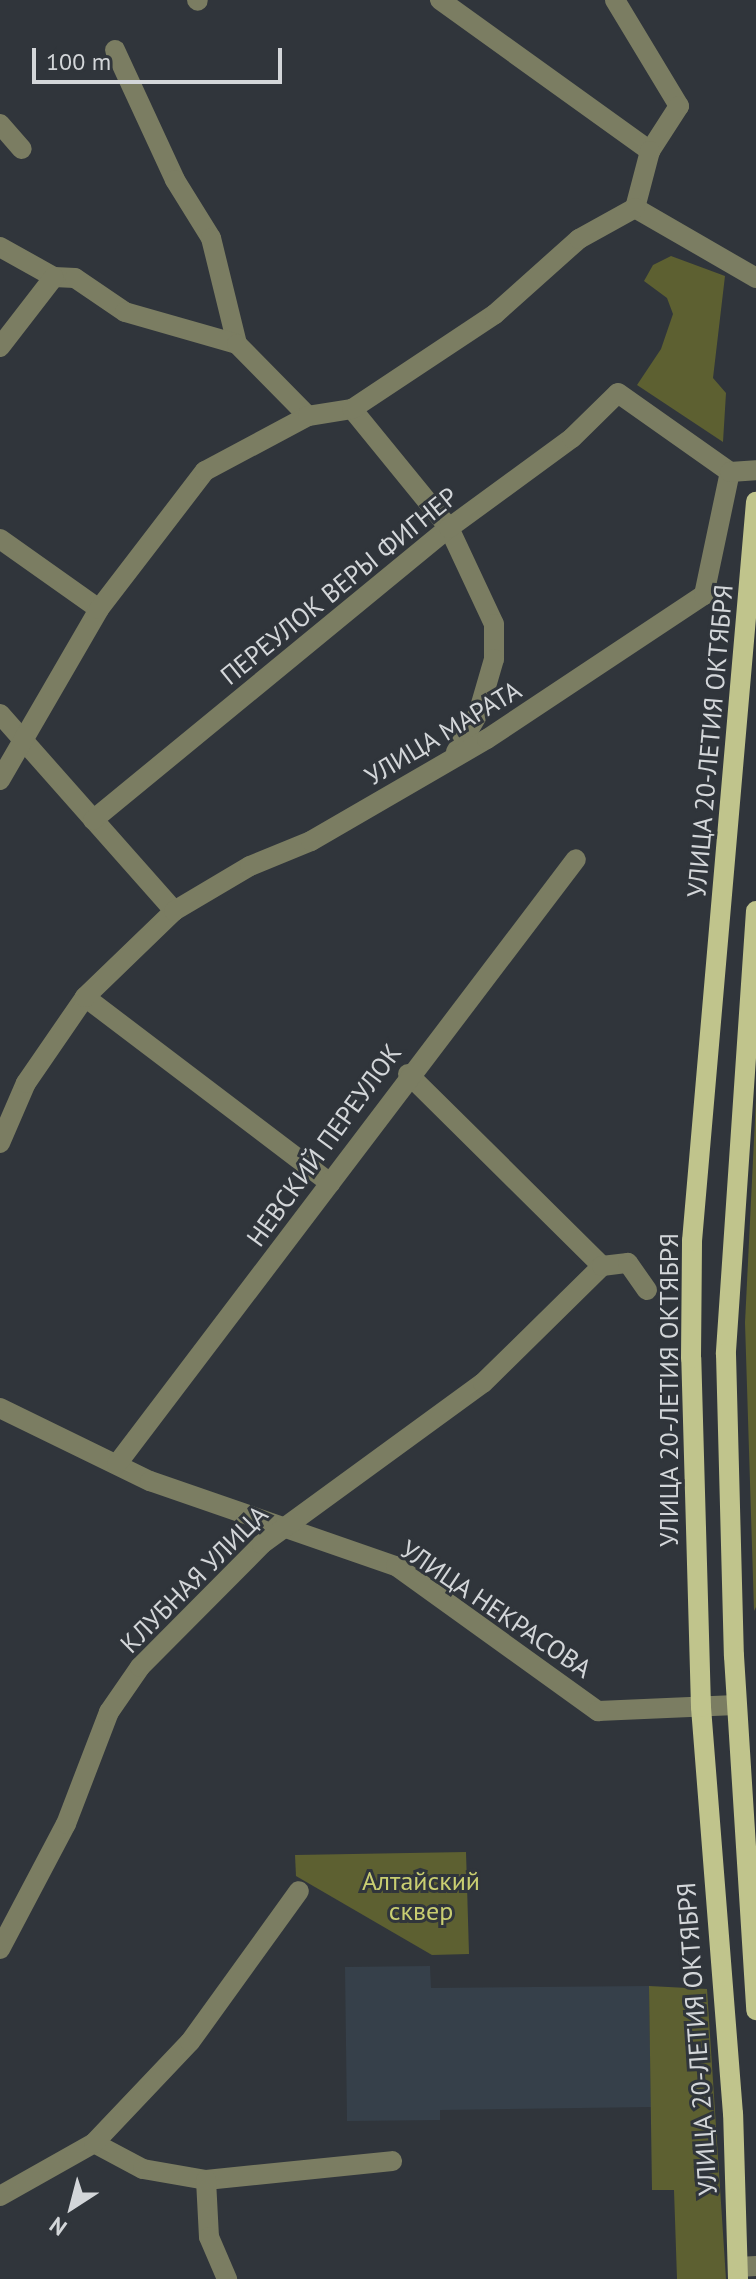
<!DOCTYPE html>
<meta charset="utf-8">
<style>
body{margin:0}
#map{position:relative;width:756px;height:2279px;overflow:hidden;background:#30353b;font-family:"PT Sans",sans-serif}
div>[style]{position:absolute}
.built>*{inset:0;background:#36404a}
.green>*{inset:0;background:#5d6031}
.minor>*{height:20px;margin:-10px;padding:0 10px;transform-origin:10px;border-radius:10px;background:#7b7d62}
.major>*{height:20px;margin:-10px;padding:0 10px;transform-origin:10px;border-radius:10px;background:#c0c48c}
span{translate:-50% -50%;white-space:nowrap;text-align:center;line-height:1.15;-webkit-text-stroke:6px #30353b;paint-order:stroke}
.street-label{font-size:26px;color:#d3d6d9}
.park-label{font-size:26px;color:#c9ce71}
.north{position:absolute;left:32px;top:2167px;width:80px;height:80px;-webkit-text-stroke:6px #30353b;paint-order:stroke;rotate:216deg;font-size:22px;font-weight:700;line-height:32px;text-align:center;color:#d3d6d9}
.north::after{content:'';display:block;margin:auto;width:28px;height:36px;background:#d3d6d9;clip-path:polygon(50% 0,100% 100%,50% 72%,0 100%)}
.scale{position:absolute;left:32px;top:48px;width:250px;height:36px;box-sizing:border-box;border:4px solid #d3d6d9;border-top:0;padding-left:10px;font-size:24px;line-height:28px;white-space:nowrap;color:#d3d6d9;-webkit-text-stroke:6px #30353b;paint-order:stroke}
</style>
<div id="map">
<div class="built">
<div style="clip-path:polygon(430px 1966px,431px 1988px,649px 1986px,651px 2107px,440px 2110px,440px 2120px,347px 2121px,345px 1967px)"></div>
</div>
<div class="green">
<div style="clip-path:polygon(671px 256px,725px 276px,713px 378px,726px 393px,723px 442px,637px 385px,661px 349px,673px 314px,667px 298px,644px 281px,653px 265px)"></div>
<div style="clip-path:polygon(756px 1099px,756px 1607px,754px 1611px,745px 1323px)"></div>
<div style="clip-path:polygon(466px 1852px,469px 1954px,432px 1955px,296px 1876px,295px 1855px)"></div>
<div style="clip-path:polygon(649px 1986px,707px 1989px,726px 2279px,677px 2279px,674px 2190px,652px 2190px)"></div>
</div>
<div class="minor">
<div style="left:197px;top:0;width:1px;rotate:45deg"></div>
<div style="left:440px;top:0;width:259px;rotate:35.7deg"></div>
<div style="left:615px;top:0;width:124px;rotate:58.9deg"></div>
<div style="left:679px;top:106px;width:54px;rotate:122.8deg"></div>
<div style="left:650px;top:151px;width:59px;rotate:104.7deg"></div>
<div style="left:115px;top:50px;width:143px;rotate:65.2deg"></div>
<div style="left:175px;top:180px;width:68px;rotate:58.2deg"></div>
<div style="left:211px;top:238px;width:109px;rotate:76.2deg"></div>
<div style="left:0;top:124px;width:33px;rotate:49deg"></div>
<div style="left:635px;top:208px;width:140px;rotate:30deg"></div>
<div style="left:0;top:247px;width:62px;rotate:29.1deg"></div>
<div style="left:54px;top:277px;width:21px;rotate:3deg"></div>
<div style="left:75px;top:278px;width:60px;rotate:34.2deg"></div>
<div style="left:125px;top:312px;width:116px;rotate:15.9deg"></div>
<div style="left:237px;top:344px;width:101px;rotate:45.4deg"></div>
<div style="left:0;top:347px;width:88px;rotate:-52.4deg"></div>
<div style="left:352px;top:409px;width:154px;rotate:50.8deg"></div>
<div style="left:449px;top:528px;width:106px;rotate:64.9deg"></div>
<div style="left:494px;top:624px;width:35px;rotate:90deg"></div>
<div style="left:494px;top:659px;width:57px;rotate:106.2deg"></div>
<div style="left:478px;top:714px;width:44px;rotate:120.1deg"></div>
<div style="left:0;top:539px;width:121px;rotate:35.3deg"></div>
<div style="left:0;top:714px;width:263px;rotate:48.5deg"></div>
<div style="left:0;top:780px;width:198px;rotate:-59.9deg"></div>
<div style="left:99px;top:609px;width:174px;rotate:-52.5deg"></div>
<div style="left:205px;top:471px;width:117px;rotate:-28.1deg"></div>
<div style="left:308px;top:416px;width:45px;rotate:-9deg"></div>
<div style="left:352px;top:409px;width:172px;rotate:-33.6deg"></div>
<div style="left:495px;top:314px;width:113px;rotate:-41.8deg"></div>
<div style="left:579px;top:239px;width:64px;rotate:-29deg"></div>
<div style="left:93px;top:820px;width:460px;rotate:-39.4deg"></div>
<div style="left:449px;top:528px;width:152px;rotate:-36.2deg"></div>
<div style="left:572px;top:438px;width:64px;rotate:-44.4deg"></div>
<div style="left:618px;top:393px;width:137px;rotate:35.2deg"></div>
<div style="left:85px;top:997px;width:308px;rotate:37.2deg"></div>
<div style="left:408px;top:1074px;width:273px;rotate:44.7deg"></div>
<div style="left:0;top:1143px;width:65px;rotate:-66.6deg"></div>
<div style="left:26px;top:1083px;width:104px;rotate:-55.5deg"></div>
<div style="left:85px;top:997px;width:124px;rotate:-44deg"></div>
<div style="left:174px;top:911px;width:88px;rotate:-30.6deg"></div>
<div style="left:250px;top:866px;width:66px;rotate:-22.3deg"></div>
<div style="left:311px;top:841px;width:203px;rotate:-30.1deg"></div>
<div style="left:487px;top:739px;width:260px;rotate:-33.6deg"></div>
<div style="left:704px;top:595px;width:126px;rotate:-78.1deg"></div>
<div style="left:730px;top:472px;width:26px;rotate:-4deg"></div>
<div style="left:0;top:1408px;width:167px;rotate:26deg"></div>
<div style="left:150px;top:1481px;width:260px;rotate:19.1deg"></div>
<div style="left:396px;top:1566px;width:249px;rotate:35.7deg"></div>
<div style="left:598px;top:1711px;width:138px;rotate:-2.5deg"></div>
<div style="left:117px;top:1464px;width:759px;rotate:-52.81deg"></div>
<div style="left:0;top:1949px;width:141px;rotate:-62.2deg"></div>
<div style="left:66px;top:1824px;width:120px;rotate:-69deg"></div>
<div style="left:109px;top:1712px;width:55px;rotate:-55.4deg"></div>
<div style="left:140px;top:1667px;width:173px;rotate:-45.2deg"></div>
<div style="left:262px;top:1544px;width:273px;rotate:-36.1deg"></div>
<div style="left:483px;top:1383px;width:167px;rotate:-44.5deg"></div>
<div style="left:602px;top:1266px;width:26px;rotate:-7deg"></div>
<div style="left:628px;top:1263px;width:33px;rotate:55deg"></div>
<div style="left:94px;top:2143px;width:55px;rotate:28deg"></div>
<div style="left:143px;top:2169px;width:64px;rotate:9.9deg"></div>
<div style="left:206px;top:2180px;width:187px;rotate:-5.8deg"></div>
<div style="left:206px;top:2180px;width:57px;rotate:87deg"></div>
<div style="left:209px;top:2237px;width:46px;rotate:66.8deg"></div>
<div style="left:0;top:2196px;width:108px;rotate:-29.4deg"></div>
<div style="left:94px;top:2143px;width:139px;rotate:-46.5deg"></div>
<div style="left:190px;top:2042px;width:186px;rotate:-54.2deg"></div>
<div style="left:738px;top:2267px;width:18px;rotate:-3deg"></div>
</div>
<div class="major">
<div style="left:756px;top:911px;width:444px;rotate:93.9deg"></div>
<div style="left:726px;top:1354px;width:302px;rotate:88.5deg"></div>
<div style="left:734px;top:1656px;width:355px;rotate:86.4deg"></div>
<div style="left:738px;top:2279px;width:165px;rotate:-91.7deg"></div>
<div style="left:733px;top:2114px;width:408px;rotate:-94.5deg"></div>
<div style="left:701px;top:1707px;width:349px;rotate:-91.6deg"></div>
<div style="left:691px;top:1358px;width:117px;rotate:-89.5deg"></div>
<div style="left:692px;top:1241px;width:742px;rotate:-85.05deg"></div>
</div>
<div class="street-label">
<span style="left:339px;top:586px;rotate:-39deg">ПЕРЕУЛОК ВЕРЫ ФИГНЕР</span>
<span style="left:443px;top:733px;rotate:-31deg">УЛИЦА МАРАТА</span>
<span style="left:710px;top:741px;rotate:-85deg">УЛИЦА 20-ЛЕТИЯ ОКТЯБРЯ</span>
<span style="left:324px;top:1145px;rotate:-54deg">НЕВСКИЙ ПЕРЕУЛОК</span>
<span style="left:669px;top:1390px;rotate:-90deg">УЛИЦА 20-ЛЕТИЯ ОКТЯБРЯ</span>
<span style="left:194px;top:1579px;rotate:-45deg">КЛУБНАЯ УЛИЦА</span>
<span style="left:496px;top:1609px;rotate:34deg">УЛИЦА НЕКРАСОВА</span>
<span style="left:697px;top:2039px;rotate:-94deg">УЛИЦА 20-ЛЕТИЯ ОКТЯБРЯ</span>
</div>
<div class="park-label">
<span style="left:421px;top:1896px">Алтайский<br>сквер</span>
</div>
<div class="north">N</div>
<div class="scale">100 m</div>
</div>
